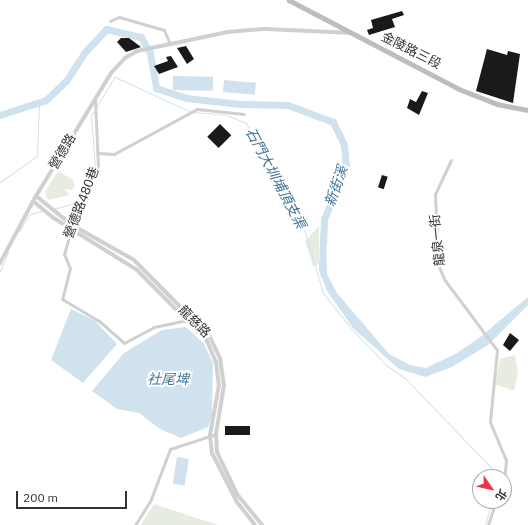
<!DOCTYPE html>
<meta charset="utf-8">
<style>
body{margin:0}
#map{position:relative;width:528px;height:525px;overflow:hidden;background:#fff;font-family:"IBM Plex Sans","Noto Sans TC",sans-serif}
div>[style]{position:absolute}
.green>*{inset:0;background:#e6ecdf}
.water>*{inset:0;background:#cfe2ee;transform-origin:0 0}
.stream>*{height:1px;margin:-0.5px;padding:0 0.5px;transform-origin:0.5px;border-radius:0.5px;background:#cfe2ee}
.river>*{height:7px;margin:-3.5px;padding:0 3.5px;transform-origin:3.5px;border-radius:3.5px;background:#cfe2ee}
.building>*{inset:0;background:#1a1a1a;transform-origin:0 0}
.minor>*{height:3px;margin:-1.5px;padding:0 1.5px;transform-origin:1.5px;border-radius:1.5px;background:#d0d0d0}
.tertiary>*{height:4px;margin:-2px;padding:0 2px;transform-origin:2px;border-radius:2px;background:#d0d0d0}
.secondary>*{height:4.5px;margin:-2.25px;padding:0 2.25px;transform-origin:2.25px;border-radius:2.25px;background:#bdbdbd}
span{translate:-50% -50%;white-space:nowrap;text-align:center;line-height:1.15;-webkit-text-stroke:4px #fff;paint-order:stroke}
.street-label{font-size:13px;color:#333}
.water-label{font-size:14px;color:#3f7597;font-style:italic}
.north{position:absolute;left:472px;top:469px;width:40px;height:40px;box-sizing:border-box;background:#fff;border:1px solid #adadad;border-radius:50%;rotate:124deg;font-size:11px;font-weight:700;line-height:16px;text-align:center;color:#333}
.north::after{content:'';display:block;margin:auto;width:14px;height:18px;background:#e63946;clip-path:polygon(50% 0,100% 100%,50% 72%,0 100%)}
.scale{position:absolute;left:16px;top:491px;width:111px;height:18px;box-sizing:border-box;border:2px solid #333;border-top:0;padding-left:5px;font-size:12px;line-height:14px;white-space:nowrap;color:#333;-webkit-text-stroke:3px #fff;paint-order:stroke}
</style>
<div id="map">
<div class="green">
<div style="clip-path:polygon(58px 171px,73px 180px,75px 186px,71px 190px,64px 189px,69px 194px,66px 196px,48px 200px,45px 192px)"></div>
<div style="clip-path:polygon(319px 226px,319px 264px,313px 266px,305px 241px)"></div>
<div style="clip-path:polygon(515px 355px,518px 374px,514px 391px,495px 384px,500px 359px)"></div>
<div style="clip-path:polygon(154px 504px,218px 525px,141px 525px)"></div>
</div>
<div class="water">
<div style="left:173px;top:76px;width:40px;height:14px;rotate:1deg"></div>
<div style="left:224px;top:80px;width:32px;height:12px;rotate:5deg"></div>
<div style="clip-path:polygon(320px 234px,326px 236px,327px 274px,337px 293px,389px 354px,410px 365px,426px 368px,457px 353px,479px 338px,528px 297px,528px 305px,488px 345px,452px 367px,425px 377px,399px 369px,353px 328px,327px 291px,319px 271px)"></div>
<div style="clip-path:polygon(71px 309px,94px 320px,117px 344px,83px 383px,51px 360px)"></div>
<div style="clip-path:polygon(186px 327px,204px 344px,213px 363px,212px 415px,208px 427px,181px 438px,160px 429px,139px 413px,117px 409px,92px 391px,124px 353px,162px 330px)"></div>
<div style="left:177px;top:457px;width:12px;height:27px;rotate:9deg"></div>
</div>
<div class="stream">
<div style="left:96px;top:107px;width:36px;rotate:-58deg"></div>
<div style="left:115px;top:77px;width:81px;rotate:24.7deg"></div>
<div style="left:194px;top:112px;width:33px;rotate:5deg"></div>
<div style="left:227px;top:115px;width:21px;rotate:23deg"></div>
<div style="left:246px;top:123px;width:114px;rotate:60.5deg"></div>
<div style="left:302px;top:222px;width:74px;rotate:73.5deg"></div>
<div style="left:323px;top:293px;width:43px;rotate:51.5deg"></div>
<div style="left:350px;top:327px;width:52px;rotate:46.5deg"></div>
<div style="left:386px;top:365px;width:24px;rotate:35deg"></div>
<div style="left:406px;top:379px;width:136px;rotate:46.2deg"></div>
<div style="left:0;top:182px;width:45px;rotate:-35.1deg"></div>
<div style="left:37px;top:156px;width:53px;rotate:-87.8deg"></div>
<div style="left:53px;top:209px;width:24px;rotate:-15deg"></div>
<div style="left:76px;top:203px;width:40px;rotate:-62deg"></div>
<div style="left:95px;top:168px;width:53px;rotate:-94.3deg"></div>
<div style="left:91px;top:115px;width:6px;rotate:-51deg"></div>
<div style="left:19px;top:231px;width:20px;rotate:-57deg"></div>
<div style="left:30px;top:214px;width:12px;rotate:-14deg"></div>
<div style="left:0;top:271px;width:21px;rotate:-67deg"></div>
<div style="left:485px;top:525px;width:25px;rotate:-74deg"></div>
</div>
<div class="river">
<div style="left:0;top:115px;width:48px;rotate:-18.1deg"></div>
<div style="left:46px;top:100px;width:28px;rotate:-44deg"></div>
<div style="left:66px;top:81px;width:33px;rotate:-57deg"></div>
<div style="left:84px;top:53px;width:33px;rotate:-47deg"></div>
<div style="left:106px;top:29px;width:36px;rotate:13deg"></div>
<div style="left:141px;top:37px;width:18px;rotate:61deg"></div>
<div style="left:150px;top:53px;width:36px;rotate:80deg"></div>
<div style="left:156px;top:88px;width:32px;rotate:18deg"></div>
<div style="left:186px;top:98px;width:54px;rotate:6.3deg"></div>
<div style="left:240px;top:104px;width:48px;rotate:1.2deg"></div>
<div style="left:288px;top:105px;width:48px;rotate:20.7deg"></div>
<div style="left:333px;top:122px;width:25px;rotate:64deg"></div>
<div style="left:344px;top:145px;width:21px;rotate:85deg"></div>
<div style="left:346px;top:166px;width:57px;rotate:112.5deg"></div>
<div style="left:324px;top:219px;width:24px;rotate:92deg"></div>
</div>
<div class="building">
<div style="clip-path:polygon(402px 11px,404px 15px,392px 19px,395px 27px,369px 35px,367px 30px,373px 28px,371px 20px)"></div>
<div style="clip-path:polygon(121px 38px,129px 38px,141px 47px,126px 52px,117px 42px)"></div>
<div style="clip-path:polygon(186px 46px,194px 59px,187px 64px,177px 48px)"></div>
<div style="clip-path:polygon(487px 49px,507px 55px,508px 51px,520px 54px,513px 103px,476px 91px)"></div>
<div style="clip-path:polygon(171px 56px,178px 67px,159px 74px,154px 66px,168px 61px,166px 57px)"></div>
<div style="clip-path:polygon(422px 91px,428px 93px,419px 115px,407px 108px,410px 99px,416px 102px)"></div>
<div style="left:220px;top:124px;width:16px;height:18px;rotate:45deg"></div>
<div style="left:382px;top:175px;width:6px;height:13px;rotate:18deg"></div>
<div style="clip-path:polygon(510px 333px,519px 340px,510px 351px,503px 345px)"></div>
<div style="left:225px;top:426px;width:25px;height:9px"></div>
</div>
<div class="minor">
<div style="left:110px;top:21px;width:10px;rotate:-24deg"></div>
<div style="left:119px;top:17px;width:47px;rotate:16.1deg"></div>
<div style="left:164px;top:30px;width:15px;rotate:67deg"></div>
<div style="left:95px;top:100px;width:65px;rotate:87.4deg"></div>
<div style="left:98px;top:165px;width:65px;rotate:113.4deg"></div>
<div style="left:72px;top:225px;width:30px;rotate:105deg"></div>
<div style="left:64px;top:254px;width:15px;rotate:67deg"></div>
<div style="left:70px;top:268px;width:32px;rotate:104deg"></div>
<div style="left:62px;top:299px;width:43px;rotate:30.7deg"></div>
<div style="left:99px;top:321px;width:33px;rotate:41deg"></div>
<div style="left:124px;top:343px;width:34px;rotate:-28deg"></div>
<div style="left:154px;top:327px;width:35px;rotate:-12deg"></div>
<div style="left:98px;top:153px;width:16px;rotate:4deg"></div>
<div style="left:114px;top:154px;width:94px;rotate:-28.5deg"></div>
<div style="left:197px;top:109px;width:47px;rotate:6.1deg"></div>
<div style="left:451px;top:160px;width:38px;rotate:115deg"></div>
<div style="left:435px;top:194px;width:70px;rotate:87.5deg"></div>
<div style="left:438px;top:264px;width:16px;rotate:68deg"></div>
<div style="left:444px;top:279px;width:89px;rotate:53.3deg"></div>
<div style="left:497px;top:350px;width:72px;rotate:95.6deg"></div>
<div style="left:490px;top:422px;width:41px;rotate:67.2deg"></div>
<div style="left:506px;top:460px;width:25px;rotate:95deg"></div>
<div style="left:135px;top:525px;width:31px;rotate:-58deg"></div>
<div style="left:151px;top:499px;width:53px;rotate:-69.2deg"></div>
<div style="left:170px;top:449px;width:48px;rotate:-18.1deg"></div>
<div style="left:488px;top:525px;width:25px;rotate:-72deg"></div>
</div>
<div class="tertiary">
<div style="left:36px;top:196px;width:46px;rotate:38.9deg"></div>
<div style="left:72px;top:225px;width:71px;rotate:29.4deg"></div>
<div style="left:134px;top:260px;width:108px;rotate:45.4deg"></div>
<div style="left:210px;top:337px;width:23px;rotate:65deg"></div>
<div style="left:220px;top:358px;width:27px;rotate:82deg"></div>
<div style="left:224px;top:385px;width:50px;rotate:99.3deg"></div>
<div style="left:216px;top:434px;width:18px;rotate:87deg"></div>
<div style="left:217px;top:452px;width:47px;rotate:64.5deg"></div>
<div style="left:237px;top:494px;width:40px;rotate:51deg"></div>
<div style="left:33px;top:201px;width:25px;rotate:40deg"></div>
<div style="left:52px;top:217px;width:100px;rotate:31.9deg"></div>
<div style="left:137px;top:270px;width:100px;rotate:45.4deg"></div>
<div style="left:207px;top:341px;width:23px;rotate:67deg"></div>
<div style="left:216px;top:362px;width:23px;rotate:83deg"></div>
<div style="left:219px;top:385px;width:51px;rotate:100.2deg"></div>
<div style="left:210px;top:435px;width:18px;rotate:84deg"></div>
<div style="left:212px;top:453px;width:55px;rotate:63deg"></div>
<div style="left:237px;top:502px;width:29px;rotate:52deg"></div>
<div style="left:0;top:263px;width:76px;rotate:-61.8deg"></div>
<div style="left:36px;top:196px;width:144px;rotate:-58.6deg"></div>
<div style="left:111px;top:73px;width:21px;rotate:-47deg"></div>
<div style="left:125px;top:58px;width:14px;rotate:-30deg"></div>
<div style="left:137px;top:51px;width:93px;rotate:-11.8deg"></div>
<div style="left:228px;top:32px;width:38px;rotate:-5deg"></div>
<div style="left:266px;top:29px;width:86px;rotate:2.7deg"></div>
</div>
<div class="secondary">
<div style="left:289px;top:0;width:192px;rotate:27.6deg"></div>
<div style="left:459px;top:89px;width:41px;rotate:21.5deg"></div>
<div style="left:497px;top:104px;width:32px;rotate:11deg"></div>
</div>
<div class="street-label">
<span style="left:411px;top:51px;rotate:27deg">金陵路三段</span>
<span style="left:63px;top:152px;rotate:-59deg">營德路</span>
<span style="left:82px;top:203px;rotate:-69deg">營德路480巷</span>
<span style="left:438px;top:240px;rotate:-96deg">龍泉一街</span>
<span style="left:194px;top:322px;rotate:45deg">龍慈路</span>
</div>
<div class="water-label">
<span style="left:276px;top:178px;rotate:62deg">石門大圳埔頂支渠</span>
<span style="left:336px;top:186px;rotate:-71deg">新街溪</span>
<span style="left:168px;top:379px">社尾埤</span>
</div>
<div class="north">北</div>
<div class="scale">200 m</div>
</div>
